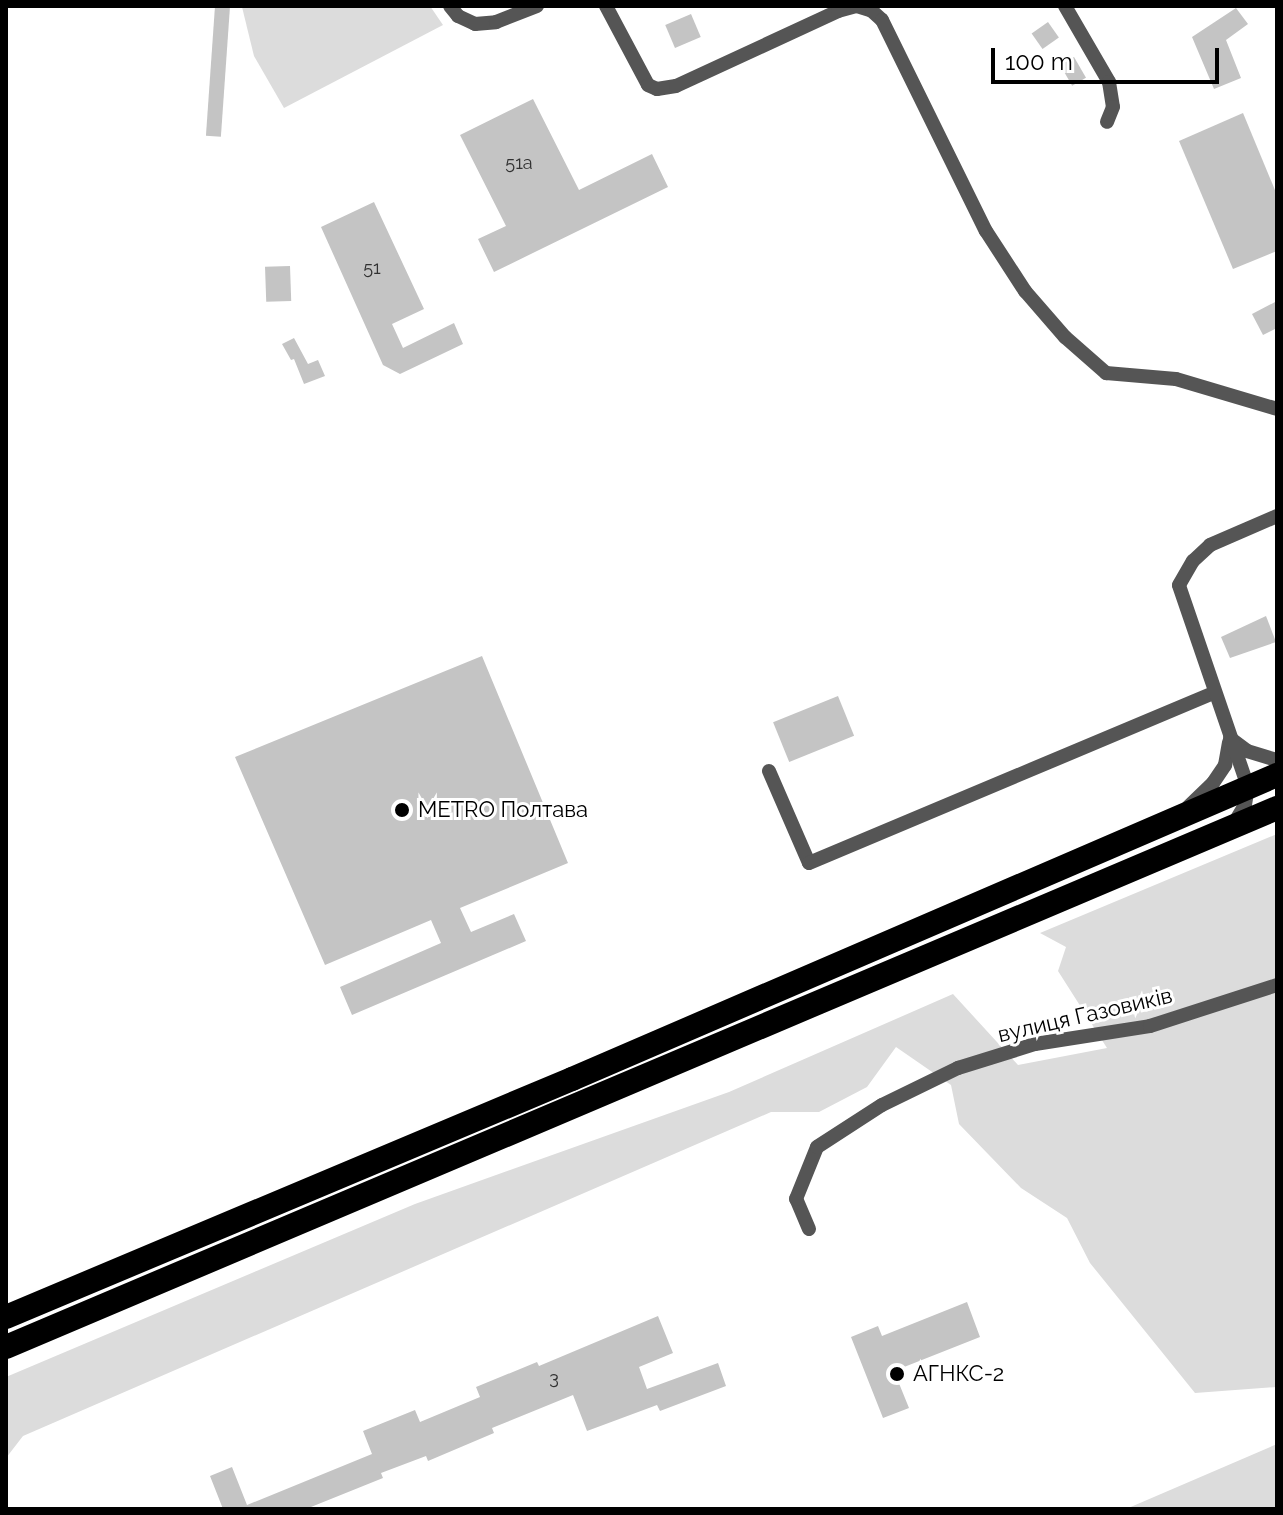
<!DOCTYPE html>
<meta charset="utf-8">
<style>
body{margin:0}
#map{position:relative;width:1283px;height:1515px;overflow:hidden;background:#fff;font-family:Raleway,sans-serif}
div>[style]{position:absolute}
.green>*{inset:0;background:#dcdcdc}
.building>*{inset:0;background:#c4c4c4;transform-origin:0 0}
.street>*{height:14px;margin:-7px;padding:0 7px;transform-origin:7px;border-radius:7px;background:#555}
.highway>*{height:24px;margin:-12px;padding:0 12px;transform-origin:12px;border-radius:12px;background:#000}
.dots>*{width:22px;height:22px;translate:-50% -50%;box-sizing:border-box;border:4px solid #fff;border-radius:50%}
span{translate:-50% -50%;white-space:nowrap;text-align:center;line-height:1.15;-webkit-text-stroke:6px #fff;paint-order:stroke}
.number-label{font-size:18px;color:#313131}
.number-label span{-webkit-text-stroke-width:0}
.poi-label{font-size:22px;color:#000}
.left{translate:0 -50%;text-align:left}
.street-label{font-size:22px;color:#000}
.frame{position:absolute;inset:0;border:8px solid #000;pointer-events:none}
.scale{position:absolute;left:991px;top:48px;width:228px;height:36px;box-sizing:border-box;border:4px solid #000;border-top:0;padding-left:10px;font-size:24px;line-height:28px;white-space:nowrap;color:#000;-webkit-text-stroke:6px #fff;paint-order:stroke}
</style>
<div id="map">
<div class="green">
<div style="clip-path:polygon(430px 6px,443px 25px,284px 108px,254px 56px,242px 7px)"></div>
<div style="clip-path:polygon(1277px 834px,1277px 1387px,1195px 1393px,1090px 1263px,1067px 1218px,1021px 1188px,959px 1124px,951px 1085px,896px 1047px,867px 1087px,819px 1112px,771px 1112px,23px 1436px,6px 1458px,6px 1377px,415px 1204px,729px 1092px,953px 994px,1018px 1065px,1107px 1048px,1058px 971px,1066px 947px,1040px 933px)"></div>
<div style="clip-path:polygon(1277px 1444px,1277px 1509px,1126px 1509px)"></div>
</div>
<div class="building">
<div style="left:215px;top:6px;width:15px;height:130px;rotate:4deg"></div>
<div style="clip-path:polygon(1236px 8px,1248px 24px,1226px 40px,1241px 78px,1214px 89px,1192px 37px)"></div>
<div style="left:691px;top:14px;width:25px;height:28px;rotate:67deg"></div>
<div style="left:1048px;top:22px;width:19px;height:20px;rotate:55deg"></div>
<div style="left:1074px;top:57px;width:24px;height:16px;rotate:60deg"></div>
<div style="clip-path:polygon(533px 99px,579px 190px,652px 154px,668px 187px,494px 272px,478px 239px,506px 226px,460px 135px)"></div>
<div style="clip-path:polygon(1243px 113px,1277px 195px,1277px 251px,1233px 269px,1179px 141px)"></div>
<div style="clip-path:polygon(374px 202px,424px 309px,392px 324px,403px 348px,454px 323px,463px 344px,400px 374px,383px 365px,321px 227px)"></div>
<div style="left:290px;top:266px;width:35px;height:25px;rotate:88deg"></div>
<div style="clip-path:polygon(1277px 301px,1277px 328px,1263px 335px,1252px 314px)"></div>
<div style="clip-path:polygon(294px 338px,308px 364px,318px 360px,325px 376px,304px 384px,294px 359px,291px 360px,282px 344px)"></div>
<div style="clip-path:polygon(1266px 616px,1276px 642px,1230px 658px,1221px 637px)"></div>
<div style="clip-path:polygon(482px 656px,568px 863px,460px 908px,471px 932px,514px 914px,526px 941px,352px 1015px,340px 987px,441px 943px,431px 920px,325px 965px,235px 757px)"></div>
<div style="left:838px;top:696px;width:43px;height:70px;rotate:68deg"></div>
<div style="clip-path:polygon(967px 1302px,980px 1337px,894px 1371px,909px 1408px,883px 1418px,851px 1337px,878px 1326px,882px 1336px)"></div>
<div style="clip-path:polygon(658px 1316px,673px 1353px,639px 1367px,647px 1389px,718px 1363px,726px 1386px,660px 1411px,657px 1405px,587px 1431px,573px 1395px,492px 1428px,494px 1433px,428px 1461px,426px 1456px,381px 1473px,383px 1478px,306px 1509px,223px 1509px,210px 1476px,232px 1467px,247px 1505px,372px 1454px,363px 1431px,415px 1410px,420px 1422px,480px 1397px,476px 1387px,537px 1362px,539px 1366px)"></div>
</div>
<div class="street">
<div style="left:450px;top:6px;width:13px;rotate:51deg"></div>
<div style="left:458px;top:16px;width:19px;rotate:25deg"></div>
<div style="left:475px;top:24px;width:21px;rotate:-5deg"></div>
<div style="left:496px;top:22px;width:44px;rotate:-21.3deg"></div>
<div style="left:606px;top:6px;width:89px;rotate:62deg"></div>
<div style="left:648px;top:85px;width:10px;rotate:24deg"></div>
<div style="left:657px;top:89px;width:19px;rotate:-9deg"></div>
<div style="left:676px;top:86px;width:179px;rotate:-24.8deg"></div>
<div style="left:838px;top:11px;width:20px;rotate:-15deg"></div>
<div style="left:857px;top:6px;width:16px;rotate:18deg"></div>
<div style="left:872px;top:11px;width:13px;rotate:42deg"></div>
<div style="left:882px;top:20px;width:235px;rotate:63.8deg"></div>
<div style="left:986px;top:231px;width:72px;rotate:57deg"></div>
<div style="left:1025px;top:291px;width:61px;rotate:49deg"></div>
<div style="left:1065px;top:337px;width:55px;rotate:41.3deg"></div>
<div style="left:1106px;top:373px;width:70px;rotate:4.9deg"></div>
<div style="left:1176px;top:379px;width:105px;rotate:16.5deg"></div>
<div style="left:1065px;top:6px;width:88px;rotate:59.9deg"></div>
<div style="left:1109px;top:82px;width:25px;rotate:81deg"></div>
<div style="left:1113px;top:107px;width:16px;rotate:112deg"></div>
<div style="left:1230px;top:738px;width:21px;rotate:37deg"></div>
<div style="left:1247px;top:751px;width:31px;rotate:17deg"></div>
<div style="left:769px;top:771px;width:100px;rotate:66.5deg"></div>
<div style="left:809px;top:863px;width:439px;rotate:-22.8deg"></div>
<div style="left:1188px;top:807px;width:35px;rotate:-44deg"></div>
<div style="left:1213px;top:783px;width:22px;rotate:-56deg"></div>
<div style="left:1225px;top:765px;width:23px;rotate:-80deg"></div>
<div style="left:1233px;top:825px;width:23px;rotate:-59deg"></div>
<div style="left:1245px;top:805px;width:18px;rotate:-81deg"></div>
<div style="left:1248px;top:787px;width:213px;rotate:-108.9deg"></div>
<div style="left:1179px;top:585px;width:28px;rotate:-60deg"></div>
<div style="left:1193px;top:561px;width:23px;rotate:-43deg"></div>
<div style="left:1210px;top:545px;width:73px;rotate:-23.4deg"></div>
<div style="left:809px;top:1229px;width:33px;rotate:-113deg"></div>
<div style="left:796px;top:1199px;width:56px;rotate:-68deg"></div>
<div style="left:817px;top:1147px;width:77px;rotate:-32.9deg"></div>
<div style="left:882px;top:1105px;width:85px;rotate:-26deg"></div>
<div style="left:958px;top:1068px;width:81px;rotate:-17.3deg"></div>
<div style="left:1035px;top:1044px;width:116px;rotate:-8.9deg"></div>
<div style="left:1150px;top:1026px;width:133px;rotate:-17.9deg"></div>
</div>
<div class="highway">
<div style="left:6px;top:1317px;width:614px;rotate:-22.81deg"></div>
<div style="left:572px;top:1079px;width:768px;rotate:-23.33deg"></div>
<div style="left:6px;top:1347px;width:1381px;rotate:-22.98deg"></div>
</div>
<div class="dots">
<div style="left:402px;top:810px;background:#000"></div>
<div style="left:897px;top:1374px;background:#000"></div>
</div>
<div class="number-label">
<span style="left:519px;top:163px">51а</span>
<span style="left:372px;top:268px">51</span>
<span style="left:554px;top:1378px">3</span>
</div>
<div class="poi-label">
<span class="left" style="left:418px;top:810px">METRO Полтава</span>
<span class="left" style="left:913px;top:1374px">АГНКС-2</span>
</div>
<div class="street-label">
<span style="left:1085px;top:1015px;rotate:-13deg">вулиця Газовиків</span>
</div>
<div class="frame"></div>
<div class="scale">100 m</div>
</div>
